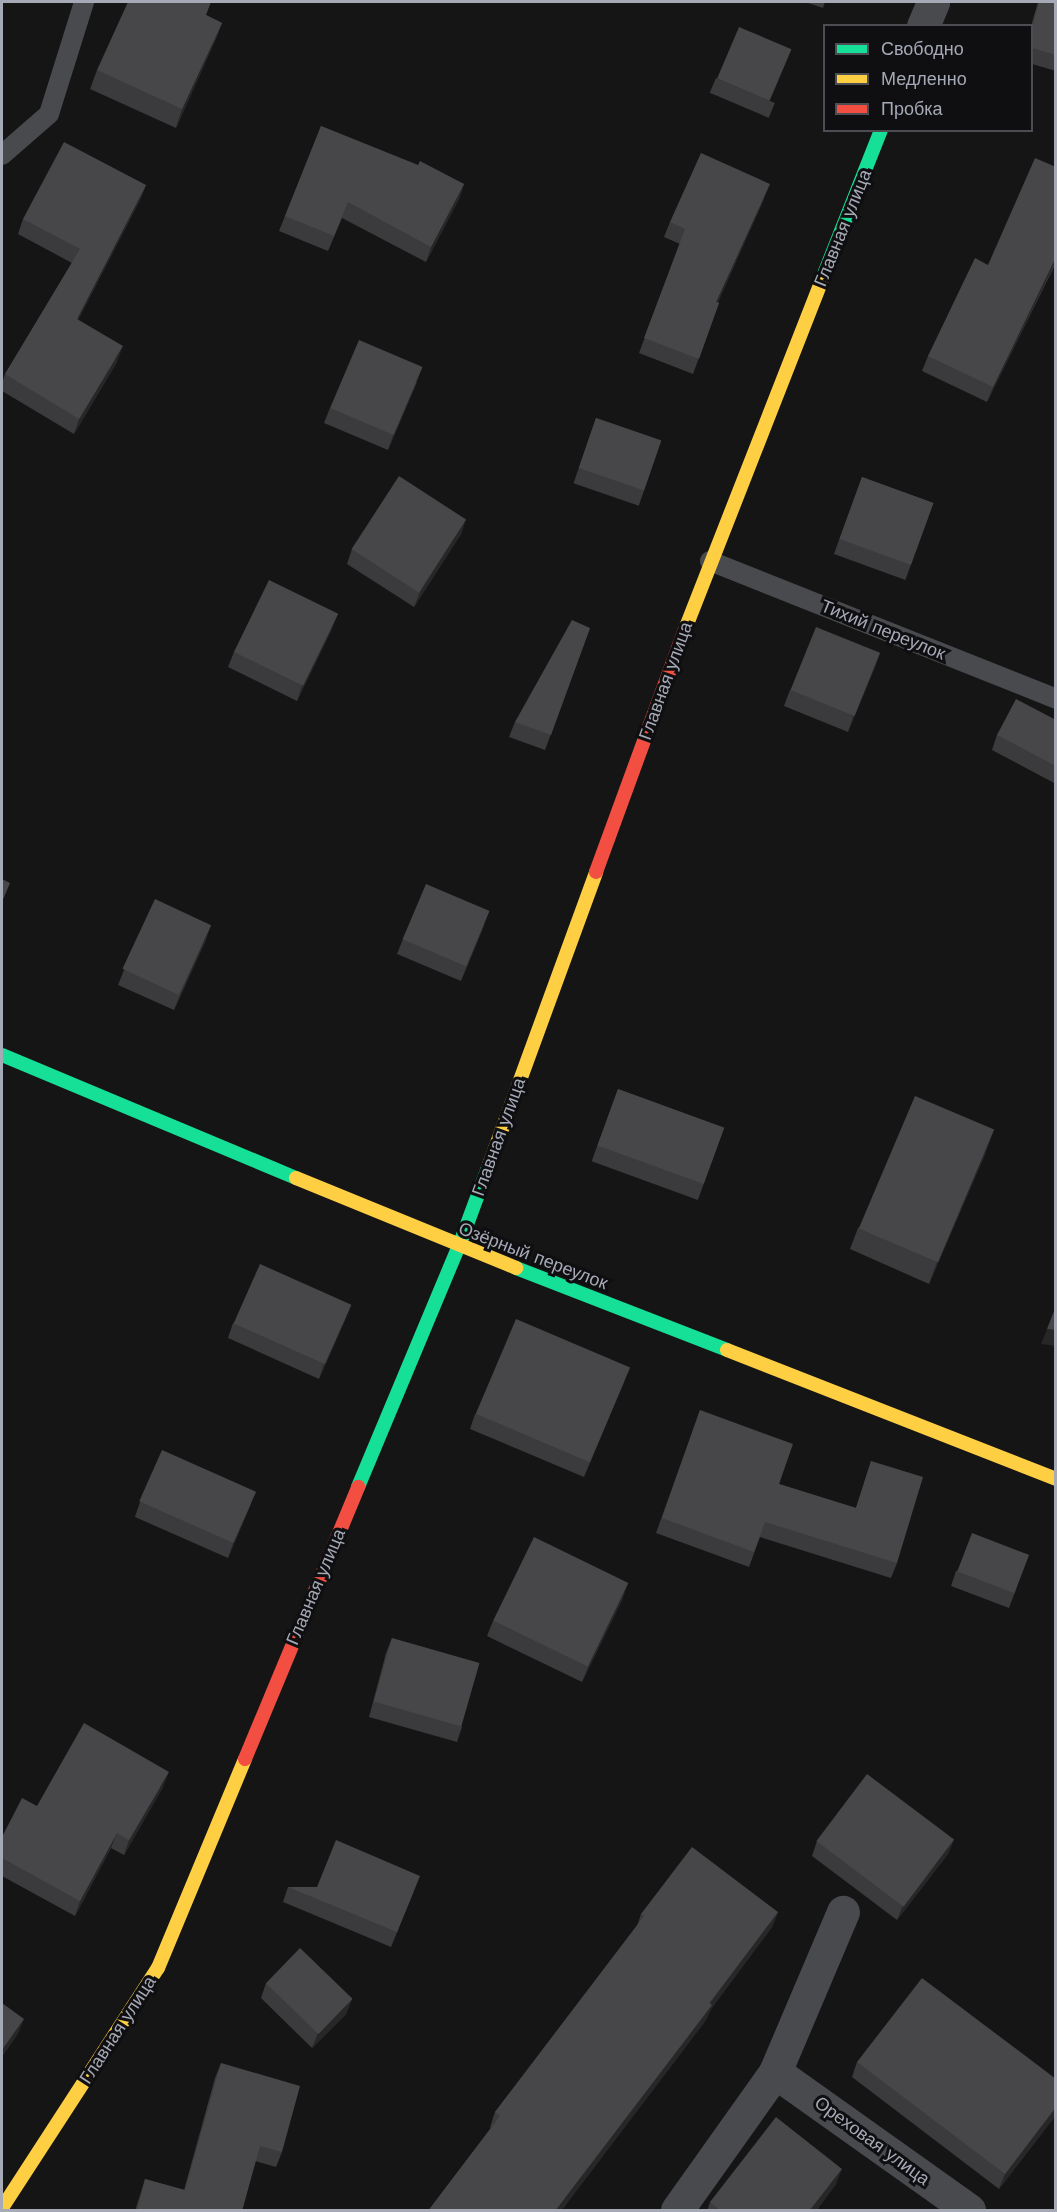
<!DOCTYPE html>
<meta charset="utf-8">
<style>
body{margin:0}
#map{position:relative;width:1057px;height:2212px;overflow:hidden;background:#151515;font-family:"Work Sans",sans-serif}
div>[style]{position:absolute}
.lane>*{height:20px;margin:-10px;padding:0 10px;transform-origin:10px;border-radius:10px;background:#494a4e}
.street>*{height:33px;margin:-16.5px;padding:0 16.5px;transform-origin:16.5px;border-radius:16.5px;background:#494a4e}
.fast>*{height:14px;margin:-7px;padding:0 7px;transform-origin:7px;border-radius:7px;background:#16e098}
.slow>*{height:14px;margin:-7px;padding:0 7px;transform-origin:7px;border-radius:7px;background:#ffcf43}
.jam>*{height:14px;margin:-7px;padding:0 7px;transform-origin:7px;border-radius:7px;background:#f24e42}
.wall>*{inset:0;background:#3b3b3d;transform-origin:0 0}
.shaded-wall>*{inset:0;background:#272728}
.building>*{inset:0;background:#47474a;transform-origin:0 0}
span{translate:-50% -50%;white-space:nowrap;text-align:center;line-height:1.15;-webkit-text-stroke:6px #0f0f11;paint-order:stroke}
.street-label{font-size:18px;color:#a6a9b6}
.frame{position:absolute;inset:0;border:3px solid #a6a9b6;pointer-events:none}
.legend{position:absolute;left:823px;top:24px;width:210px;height:108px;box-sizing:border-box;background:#0f0f11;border:2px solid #4b4d53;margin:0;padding:8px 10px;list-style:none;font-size:18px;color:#a6a9b6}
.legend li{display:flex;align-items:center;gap:12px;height:30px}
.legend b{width:30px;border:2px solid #4b4d53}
</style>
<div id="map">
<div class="lane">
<div style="left:2px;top:155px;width:62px;rotate:-41.1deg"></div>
<div style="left:49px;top:114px;width:117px;rotate:-72.6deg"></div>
<div style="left:710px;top:561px;width:373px;rotate:21.7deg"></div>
</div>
<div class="street">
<div style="left:923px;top:26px;width:26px;rotate:-67deg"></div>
<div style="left:775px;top:2072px;width:174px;rotate:-67deg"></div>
<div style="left:677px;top:2210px;width:169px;rotate:-54.6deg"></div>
<div style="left:775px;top:2072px;width:238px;rotate:35.4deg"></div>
</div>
<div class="fast">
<div style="left:822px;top:279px;width:160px;rotate:-68.4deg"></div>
<div style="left:2px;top:1055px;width:319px;rotate:22.7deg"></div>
<div style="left:516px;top:1268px;width:226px;rotate:21.2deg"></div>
<div style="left:358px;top:1487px;width:261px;rotate:-67.3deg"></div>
<div style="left:459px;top:1246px;width:86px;rotate:-69.7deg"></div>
</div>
<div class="slow">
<div style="left:684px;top:632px;width:379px;rotate:-68.6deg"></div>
<div style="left:489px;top:1165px;width:312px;rotate:-69.9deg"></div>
<div style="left:296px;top:1178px;width:238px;rotate:22.2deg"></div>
<div style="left:727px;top:1350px;width:353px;rotate:21.4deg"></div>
<div style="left:2px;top:2208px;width:286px;rotate:-57deg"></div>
<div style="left:158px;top:1968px;width:226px;rotate:-67.4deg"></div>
</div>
<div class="jam">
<div style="left:596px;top:872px;width:256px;rotate:-69.9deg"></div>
<div style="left:245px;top:1759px;width:295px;rotate:-67.4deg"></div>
</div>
<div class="wall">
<div style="clip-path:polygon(805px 2px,825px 2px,823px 8px)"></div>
<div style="clip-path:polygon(1038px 2px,1056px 2px,1056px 71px,1032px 64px,1031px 26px)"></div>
<div style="clip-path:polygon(206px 15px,222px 23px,215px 41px,176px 128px,90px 89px,97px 70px)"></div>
<div style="left:716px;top:78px;width:64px;height:16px;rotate:23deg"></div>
<div style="clip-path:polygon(321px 126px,464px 184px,459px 199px,426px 262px,342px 218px,328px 251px,279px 231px)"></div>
<div style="clip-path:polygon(1056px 167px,1056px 263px,987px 402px,922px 371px,928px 356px)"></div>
<div style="clip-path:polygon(146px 185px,140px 200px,78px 320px,117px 362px,74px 434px,2px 391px,2px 383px,5px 374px,72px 263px,18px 234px,23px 219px)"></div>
<div style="clip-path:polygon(764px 199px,718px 302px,719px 303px,693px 374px,639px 353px,680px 244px,664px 237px,670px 222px)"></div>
<div style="clip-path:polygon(417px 382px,388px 450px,324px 423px,330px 408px)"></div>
<div style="left:596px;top:418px;width:69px;height:69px;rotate:19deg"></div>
<div style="left:862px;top:477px;width:76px;height:82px;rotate:20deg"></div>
<div style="clip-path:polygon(466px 519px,461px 534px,414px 607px,347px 564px,352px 549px)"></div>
<div style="clip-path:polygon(590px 628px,545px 750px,509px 737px,515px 722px)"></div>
<div style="clip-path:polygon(332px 629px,297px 701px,228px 667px,234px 652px)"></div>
<div style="clip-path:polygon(880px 653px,848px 732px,784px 706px,790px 690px)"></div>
<div style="clip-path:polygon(1056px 720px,1056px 784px,992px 750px,997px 735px)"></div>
<div style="clip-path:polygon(484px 926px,461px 981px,397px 954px,403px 939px)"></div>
<div style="clip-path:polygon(206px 940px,174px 1010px,118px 985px,124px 970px)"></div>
<div style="left:618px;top:1089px;width:113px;height:77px;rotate:20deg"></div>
<div style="clip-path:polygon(986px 1152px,929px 1284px,850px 1249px,858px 1228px)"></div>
<div style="clip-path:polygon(351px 1305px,345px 1320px,319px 1379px,228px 1338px,233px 1323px)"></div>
<div style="clip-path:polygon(624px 1382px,584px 1477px,470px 1429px,475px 1414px)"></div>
<div style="clip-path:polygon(700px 1410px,779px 1484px,856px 1508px,871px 1461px,897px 1563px,891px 1578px,760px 1537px,749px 1567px,656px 1533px)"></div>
<div style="clip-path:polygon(140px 1502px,250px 1506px,228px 1558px,135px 1517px)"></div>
<div style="clip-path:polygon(1029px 1555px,1009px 1608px,951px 1586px,956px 1571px)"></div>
<div style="clip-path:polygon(623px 1598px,582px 1682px,487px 1636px,493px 1621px)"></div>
<div style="clip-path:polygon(392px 1638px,462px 1727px,457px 1742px,369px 1717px,386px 1653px)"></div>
<div style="clip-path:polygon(163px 1787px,124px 1855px,111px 1848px,75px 1916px,2px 1876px,2px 1837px,37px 1806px)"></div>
<div style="clip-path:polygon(954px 1839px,948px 1854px,897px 1920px,812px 1856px,817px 1841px)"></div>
<div style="clip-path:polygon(288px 1887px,317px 1887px,414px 1891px,391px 1947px,283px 1902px)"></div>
<div style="clip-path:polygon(778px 1912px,772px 1927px,711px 2009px,706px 2020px,561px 2211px,428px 2211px,491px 2128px,490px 2127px,495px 2112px,637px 1926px,641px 1914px)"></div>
<div style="clip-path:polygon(266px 1983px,352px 1999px,346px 2014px,312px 2048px,261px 1998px)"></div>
<div style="clip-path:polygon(857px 2062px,1056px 2079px,1056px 2115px,999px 2189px,852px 2077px)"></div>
<div style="clip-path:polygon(221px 2063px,282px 2152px,276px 2167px,255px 2161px,242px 2211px,135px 2211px,145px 2179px,184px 2190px,215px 2078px)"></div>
<div style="clip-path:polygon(836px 2184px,816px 2211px,707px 2211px,710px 2202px)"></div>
</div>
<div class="shaded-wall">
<div style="clip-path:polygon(222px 23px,215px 41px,176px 128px,182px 109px)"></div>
<div style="clip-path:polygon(464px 184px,459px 199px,426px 262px,431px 247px)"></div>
<div style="clip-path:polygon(770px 184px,764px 199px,711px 317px,716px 302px)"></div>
<div style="clip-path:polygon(146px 185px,140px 200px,71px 334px,77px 319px)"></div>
<div style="clip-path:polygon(1056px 257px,1056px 261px,987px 402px,993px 387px)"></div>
<div style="clip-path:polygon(123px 346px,117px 362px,74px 434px,79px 419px)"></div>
<div style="clip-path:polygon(423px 367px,417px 382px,388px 450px,393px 435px)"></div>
<div style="clip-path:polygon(466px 519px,461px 534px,414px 607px,420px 592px)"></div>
<div style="clip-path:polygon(338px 614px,332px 629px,297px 701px,302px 686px)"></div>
<div style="clip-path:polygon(880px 653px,875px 668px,848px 732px,853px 717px)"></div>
<div style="clip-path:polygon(489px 911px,484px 926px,461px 981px)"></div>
<div style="clip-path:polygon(211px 925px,206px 940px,174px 1010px,180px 995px)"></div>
<div style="clip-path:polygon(994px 1130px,986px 1152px,929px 1284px,937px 1262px)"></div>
<div style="clip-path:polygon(351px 1305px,345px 1320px,319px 1379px,324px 1364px)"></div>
<div style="clip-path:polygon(1047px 1329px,1056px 1330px,1056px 1346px,1041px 1344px)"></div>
<div style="clip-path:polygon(630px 1367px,624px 1382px,584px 1477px,590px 1462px)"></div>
<div style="clip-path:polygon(256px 1491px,250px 1506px,228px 1558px,233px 1543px)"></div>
<div style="clip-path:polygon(628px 1583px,623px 1598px,582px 1682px,588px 1667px)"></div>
<div style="clip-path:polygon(169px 1772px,163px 1787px,124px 1855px,129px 1840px)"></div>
<div style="clip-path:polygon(117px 1833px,111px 1848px,75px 1916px,80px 1901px)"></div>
<div style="clip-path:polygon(954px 1839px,948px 1854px,897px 1920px,903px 1905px)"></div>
<div style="clip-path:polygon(778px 1912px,772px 1927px,711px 2009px,706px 2020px,561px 2211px,555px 2211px)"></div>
<div style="clip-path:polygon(352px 1999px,346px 2014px,312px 2048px,318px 2033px)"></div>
<div style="clip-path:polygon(24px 2019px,18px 2034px,2px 2057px,2px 2050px)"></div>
<div style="clip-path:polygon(1056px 2107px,1056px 2115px,999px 2189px,1005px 2174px)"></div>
<div style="clip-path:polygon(842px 2169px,836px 2184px,816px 2211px,809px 2211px)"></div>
</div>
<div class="building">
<div style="clip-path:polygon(128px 2px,211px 2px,206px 15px,222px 23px,182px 109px,97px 70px)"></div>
<div style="clip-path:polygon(1039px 2px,1056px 2px,1056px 55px,1032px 48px,1032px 28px)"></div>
<div style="left:739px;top:27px;width:57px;height:56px;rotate:23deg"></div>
<div style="clip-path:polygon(321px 126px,418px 165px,420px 161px,464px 184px,431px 247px,348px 202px,334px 236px,285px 216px)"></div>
<div style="clip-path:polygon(64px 142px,146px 185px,77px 319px,123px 346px,79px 419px,5px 374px,80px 249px,23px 219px)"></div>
<div style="clip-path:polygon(701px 153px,770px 184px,716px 302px,719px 303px,699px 359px,644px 338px,685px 229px,670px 222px)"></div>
<div style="clip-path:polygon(1035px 158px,1056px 167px,1056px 257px,993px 387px,928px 356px,975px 258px,988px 265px)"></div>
<div style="left:359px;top:340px;width:69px;height:74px;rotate:23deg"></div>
<div style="left:596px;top:418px;width:69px;height:53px;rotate:19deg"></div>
<div style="left:399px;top:476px;width:80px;height:87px;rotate:33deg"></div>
<div style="left:862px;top:477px;width:76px;height:66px;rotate:20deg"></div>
<div style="left:269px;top:580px;width:77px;height:80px;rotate:26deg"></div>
<div style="clip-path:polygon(572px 620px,590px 628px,551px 735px,515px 722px)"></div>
<div style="left:816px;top:627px;width:69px;height:68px;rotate:22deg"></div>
<div style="clip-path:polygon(1016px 699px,1056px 720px,1056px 766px,997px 735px)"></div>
<div style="clip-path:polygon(2px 879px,10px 883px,2px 902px)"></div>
<div style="left:426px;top:884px;width:69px;height:60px;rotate:23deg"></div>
<div style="left:155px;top:899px;width:62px;height:77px;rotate:25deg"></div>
<div style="left:618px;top:1089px;width:113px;height:60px;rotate:20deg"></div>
<div style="left:915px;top:1096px;width:86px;height:144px;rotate:23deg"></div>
<div style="left:260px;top:1264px;width:100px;height:65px;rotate:24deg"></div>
<div style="clip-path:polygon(1056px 1306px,1056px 1330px,1047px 1329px)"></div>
<div style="left:516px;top:1319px;width:124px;height:103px;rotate:23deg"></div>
<div style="clip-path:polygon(700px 1410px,793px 1444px,779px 1484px,856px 1508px,871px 1461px,923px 1477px,897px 1563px,765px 1522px,754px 1552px,662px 1518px)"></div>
<div style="left:162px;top:1450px;width:103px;height:56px;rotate:24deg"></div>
<div style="left:972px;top:1533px;width:61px;height:41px;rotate:21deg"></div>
<div style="left:534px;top:1537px;width:105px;height:93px;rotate:26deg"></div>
<div style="left:392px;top:1638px;width:91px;height:66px;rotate:16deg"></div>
<div style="clip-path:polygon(84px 1723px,169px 1772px,129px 1840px,117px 1833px,80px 1901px,2px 1858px,2px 1837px,22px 1798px,37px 1806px)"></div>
<div style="left:867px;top:1774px;width:109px;height:84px;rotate:37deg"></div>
<div style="clip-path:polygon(336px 1840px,420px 1876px,397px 1932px,288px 1887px,317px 1887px)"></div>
<div style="clip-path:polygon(692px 1847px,778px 1912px,709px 2003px,712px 2005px,555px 2211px,428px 2211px,500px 2116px,495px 2112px,644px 1916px,641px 1914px)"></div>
<div style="left:300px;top:1948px;width:73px;height:49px;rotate:44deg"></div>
<div style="clip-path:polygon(922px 1978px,1056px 2079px,1056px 2107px,1005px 2174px,857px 2062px)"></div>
<div style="clip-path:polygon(2px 2003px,24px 2019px,2px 2050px)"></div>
<div style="clip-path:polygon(221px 2063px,300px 2086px,282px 2152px,260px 2146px,242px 2211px,137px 2211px,145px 2179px,185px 2190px)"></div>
<div style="clip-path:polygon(776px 2117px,842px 2169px,809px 2211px,721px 2211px,710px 2202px)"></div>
</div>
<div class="street-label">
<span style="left:843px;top:228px;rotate:-68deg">Главная улица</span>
<span style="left:883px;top:630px;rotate:22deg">Тихий переулок</span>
<span style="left:666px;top:681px;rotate:-70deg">Главная улица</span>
<span style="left:499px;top:1137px;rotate:-70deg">Главная улица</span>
<span style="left:533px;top:1256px;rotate:21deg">Озёрный переулок</span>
<span style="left:316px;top:1587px;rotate:-67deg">Главная улица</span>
<span style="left:118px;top:2030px;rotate:-57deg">Главная улица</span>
<span style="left:872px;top:2141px;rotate:36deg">Ореховая улица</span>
</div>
<div class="frame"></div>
<ul class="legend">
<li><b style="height:8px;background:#16e098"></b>Свободно</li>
<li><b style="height:8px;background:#ffcf43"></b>Медленно</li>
<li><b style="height:8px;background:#f24e42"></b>Пробка</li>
</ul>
</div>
